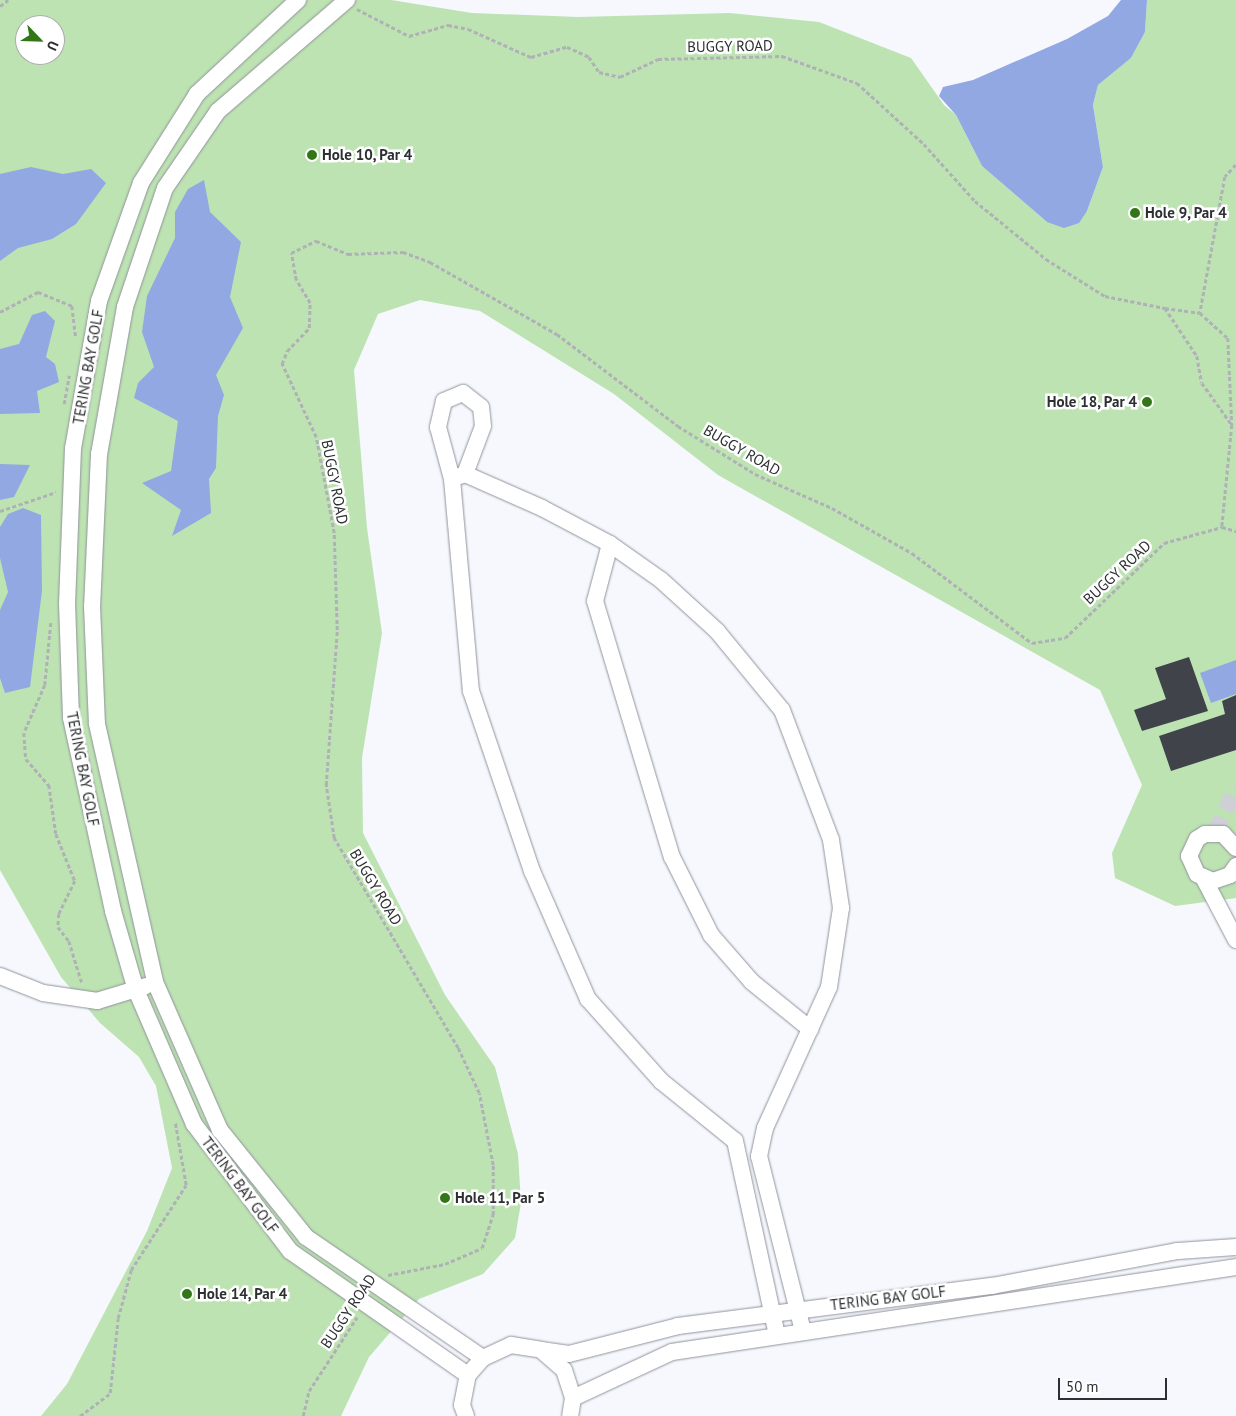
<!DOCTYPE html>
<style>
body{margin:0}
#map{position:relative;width:1236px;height:1416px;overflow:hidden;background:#f6f8fe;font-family:"PT Sans",sans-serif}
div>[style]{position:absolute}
.green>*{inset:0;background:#bde3b2}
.water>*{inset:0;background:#91a8e2}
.building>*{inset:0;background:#41434a}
.minor-tunnel>*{height:16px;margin-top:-8px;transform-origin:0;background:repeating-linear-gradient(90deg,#ced0d5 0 16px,transparent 0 24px)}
.path>*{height:2.5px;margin-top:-1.25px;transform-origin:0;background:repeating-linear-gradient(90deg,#afb1b6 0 4px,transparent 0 6.5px)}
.roads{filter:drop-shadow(0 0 1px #90939b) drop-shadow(0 0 1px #90939b)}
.minor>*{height:16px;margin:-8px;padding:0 8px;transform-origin:8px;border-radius:8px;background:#fff}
.dots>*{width:14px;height:14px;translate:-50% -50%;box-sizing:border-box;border:2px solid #fff;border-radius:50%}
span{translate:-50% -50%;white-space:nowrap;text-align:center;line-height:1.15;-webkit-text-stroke:5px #fff;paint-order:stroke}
.street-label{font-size:15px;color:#2d2f32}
.poi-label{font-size:15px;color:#2d2f32;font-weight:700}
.left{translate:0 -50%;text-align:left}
.right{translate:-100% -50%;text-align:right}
.north{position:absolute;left:15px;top:15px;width:50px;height:50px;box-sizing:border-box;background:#fff;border:1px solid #abacad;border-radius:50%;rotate:114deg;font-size:14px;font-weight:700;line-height:20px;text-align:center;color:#2d2f32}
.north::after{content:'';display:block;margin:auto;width:18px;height:22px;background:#327617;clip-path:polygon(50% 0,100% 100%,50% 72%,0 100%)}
.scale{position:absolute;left:1058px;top:1378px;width:109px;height:22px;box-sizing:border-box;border:2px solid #2d2f32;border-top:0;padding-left:6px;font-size:15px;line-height:18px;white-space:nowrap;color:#2d2f32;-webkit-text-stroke:4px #fff;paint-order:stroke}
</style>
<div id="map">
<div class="green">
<div style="clip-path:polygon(evenodd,0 0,391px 0,472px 13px,578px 17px,730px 13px,819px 22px,911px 58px,944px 105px,956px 115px,982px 166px,1047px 222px,1087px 211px,1103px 167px,1093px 105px,1098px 85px,1131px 58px,1145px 32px,1147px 0,1236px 0,1236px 898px,1175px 906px,1115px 878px,1112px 853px,1142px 785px,1100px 690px,718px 475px,614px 394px,480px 311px,420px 300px,378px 314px,354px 370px,367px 528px,382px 633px,362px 758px,363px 833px,445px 995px,495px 1067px,518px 1154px,521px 1203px,515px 1238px,483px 1274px,419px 1299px,369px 1357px,341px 1416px,41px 1416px,67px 1384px,147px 1231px,172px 1168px,156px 1086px,139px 1057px,100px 1023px,61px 977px,0 870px,0 0,25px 25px,55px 25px,55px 55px,25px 55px,25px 25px)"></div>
</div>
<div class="water">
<div style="clip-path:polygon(1121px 0,1147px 0,1145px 32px,1131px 58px,1098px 85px,1093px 105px,1103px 167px,1087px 211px,1079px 223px,1064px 228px,1047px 222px,982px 166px,956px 115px,939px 96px,943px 87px,973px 80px,1067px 39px,1108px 16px)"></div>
<div style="clip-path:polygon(31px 167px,63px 174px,91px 169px,106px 183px,76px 224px,52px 239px,18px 248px,0 261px,0 174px)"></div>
<div style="clip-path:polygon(204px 180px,210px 212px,241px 242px,230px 297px,243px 328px,216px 375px,224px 395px,218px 416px,216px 468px,209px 479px,211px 513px,172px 536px,181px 510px,142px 483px,171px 471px,178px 421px,134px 398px,138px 383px,154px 367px,142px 332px,147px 296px,175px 238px,175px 212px,188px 189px)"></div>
<div style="clip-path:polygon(45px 311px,55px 321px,46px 357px,55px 364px,59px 382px,37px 391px,40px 413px,0 414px,0 349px,19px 344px,32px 315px)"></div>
<div style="clip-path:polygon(0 464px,30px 465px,14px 497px,0 500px)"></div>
<div style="clip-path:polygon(23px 508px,41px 515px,42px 591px,30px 687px,5px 693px,0 678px,0 610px,8px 592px,0 558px,0 527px,8px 514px)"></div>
<div style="clip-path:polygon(1236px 660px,1236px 694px,1211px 703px,1200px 673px)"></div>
</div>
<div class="building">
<div style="clip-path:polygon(1189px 657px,1208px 711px,1142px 731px,1134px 710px,1166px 699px,1155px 668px)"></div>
<div style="clip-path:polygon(1236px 695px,1236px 750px,1171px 771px,1159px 736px,1225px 714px,1222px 701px)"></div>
</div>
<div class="minor-tunnel">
<div style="left:1215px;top:832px;width:49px;rotate:-64.5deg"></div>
</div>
<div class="path">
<div style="left:0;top:6px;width:10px;rotate:-37deg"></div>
<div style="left:357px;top:9px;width:59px;rotate:27.4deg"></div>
<div style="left:409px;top:36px;width:41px;rotate:-15.8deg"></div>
<div style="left:448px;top:25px;width:20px;rotate:11deg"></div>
<div style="left:468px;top:29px;width:69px;rotate:24deg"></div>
<div style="left:531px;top:57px;width:37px;rotate:-16deg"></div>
<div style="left:567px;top:47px;width:24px;rotate:24deg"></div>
<div style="left:589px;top:57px;width:18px;rotate:56deg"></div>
<div style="left:599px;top:72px;width:22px;rotate:13deg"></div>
<div style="left:620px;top:77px;width:42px;rotate:-25.3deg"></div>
<div style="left:658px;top:59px;width:124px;rotate:-1.4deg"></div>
<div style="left:782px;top:56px;width:80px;rotate:19.8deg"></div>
<div style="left:857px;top:83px;width:91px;rotate:42.3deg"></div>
<div style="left:924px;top:144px;width:76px;rotate:48.2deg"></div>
<div style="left:975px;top:201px;width:92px;rotate:39.2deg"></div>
<div style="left:1046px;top:259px;width:70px;rotate:32.1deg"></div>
<div style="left:1105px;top:296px;width:61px;rotate:11.3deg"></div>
<div style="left:1165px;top:308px;width:58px;rotate:56.3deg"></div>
<div style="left:1197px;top:356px;width:27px;rotate:80deg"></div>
<div style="left:1202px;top:383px;width:52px;rotate:54.5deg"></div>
<div style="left:1236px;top:165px;width:16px;rotate:133deg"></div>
<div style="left:1225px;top:177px;width:138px;rotate:100.4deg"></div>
<div style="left:1200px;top:313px;width:38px;rotate:42deg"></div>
<div style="left:1228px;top:338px;width:87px;rotate:87.4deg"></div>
<div style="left:1232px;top:425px;width:102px;rotate:95.6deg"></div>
<div style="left:1222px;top:527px;width:15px;rotate:16deg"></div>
<div style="left:1165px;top:308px;width:35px;rotate:8deg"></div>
<div style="left:0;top:312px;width:43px;rotate:-27.8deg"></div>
<div style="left:38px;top:292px;width:37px;rotate:22deg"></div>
<div style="left:72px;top:306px;width:32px;rotate:83deg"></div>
<div style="left:64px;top:404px;width:29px;rotate:-80deg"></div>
<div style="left:0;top:511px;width:59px;rotate:-18.7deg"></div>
<div style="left:51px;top:623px;width:62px;rotate:95.5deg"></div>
<div style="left:45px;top:685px;width:52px;rotate:113.6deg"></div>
<div style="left:24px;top:733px;width:26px;rotate:86deg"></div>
<div style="left:26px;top:759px;width:35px;rotate:49deg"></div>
<div style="left:49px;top:785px;width:49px;rotate:81.9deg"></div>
<div style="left:56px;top:834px;width:51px;rotate:68deg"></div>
<div style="left:75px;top:881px;width:37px;rotate:116deg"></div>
<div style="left:59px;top:914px;width:13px;rotate:94deg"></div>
<div style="left:58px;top:927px;width:18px;rotate:52deg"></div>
<div style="left:69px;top:941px;width:44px;rotate:72.8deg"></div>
<div style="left:388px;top:1275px;width:58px;rotate:-10.9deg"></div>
<div style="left:445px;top:1264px;width:40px;rotate:-23.4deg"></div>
<div style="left:482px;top:1248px;width:35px;rotate:-72deg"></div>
<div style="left:493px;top:1215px;width:50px;rotate:-90deg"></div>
<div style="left:493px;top:1165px;width:73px;rotate:-101deg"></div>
<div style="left:479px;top:1093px;width:50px;rotate:-115deg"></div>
<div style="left:458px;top:1048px;width:244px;rotate:-120.6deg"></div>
<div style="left:334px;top:838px;width:54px;rotate:-98.6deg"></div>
<div style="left:326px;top:785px;width:155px;rotate:-85.9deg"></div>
<div style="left:337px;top:630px;width:97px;rotate:-91.8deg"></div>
<div style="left:334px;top:533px;width:98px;rotate:-100.6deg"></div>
<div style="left:316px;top:437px;width:81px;rotate:-115deg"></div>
<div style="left:282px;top:364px;width:14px;rotate:-69deg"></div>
<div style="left:287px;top:351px;width:32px;rotate:-46deg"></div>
<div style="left:309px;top:328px;width:25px;rotate:-88deg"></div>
<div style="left:310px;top:303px;width:27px;rotate:-121deg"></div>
<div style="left:296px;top:280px;width:27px;rotate:-100deg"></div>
<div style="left:291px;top:253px;width:28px;rotate:-26deg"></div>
<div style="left:316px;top:241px;width:35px;rotate:22deg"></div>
<div style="left:348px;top:254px;width:55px;rotate:-2.1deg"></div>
<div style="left:403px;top:252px;width:29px;rotate:20deg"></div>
<div style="left:430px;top:262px;width:146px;rotate:29.6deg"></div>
<div style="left:557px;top:334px;width:152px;rotate:37.2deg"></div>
<div style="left:678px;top:426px;width:91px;rotate:31.9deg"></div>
<div style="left:755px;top:474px;width:84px;rotate:23.8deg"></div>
<div style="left:832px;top:508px;width:92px;rotate:29.4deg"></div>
<div style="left:912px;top:553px;width:150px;rotate:36.9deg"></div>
<div style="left:1032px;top:643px;width:33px;rotate:-9deg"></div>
<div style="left:1065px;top:638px;width:137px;rotate:-43.8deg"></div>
<div style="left:1164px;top:543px;width:60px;rotate:-15.4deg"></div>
<div style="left:80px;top:1416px;width:38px;rotate:-37deg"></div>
<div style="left:110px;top:1393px;width:75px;rotate:-83.9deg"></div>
<div style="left:118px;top:1318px;width:50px;rotate:-74.8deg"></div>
<div style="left:131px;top:1270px;width:101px;rotate:-57.1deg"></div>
<div style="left:186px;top:1185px;width:64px;rotate:-99.9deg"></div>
<div style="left:303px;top:1416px;width:26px;rotate:-77deg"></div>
<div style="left:309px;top:1391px;width:88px;rotate:-57deg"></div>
</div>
<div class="roads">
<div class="minor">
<div style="left:298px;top:0;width:138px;rotate:137.1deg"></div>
<div style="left:197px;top:94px;width:105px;rotate:122.2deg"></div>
<div style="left:141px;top:183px;width:125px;rotate:109.6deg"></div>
<div style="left:99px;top:301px;width:149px;rotate:100deg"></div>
<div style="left:73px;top:448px;width:155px;rotate:92.2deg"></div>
<div style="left:67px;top:603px;width:115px;rotate:88deg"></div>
<div style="left:71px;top:718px;width:198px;rotate:77.7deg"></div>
<div style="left:113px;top:911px;width:82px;rotate:73.8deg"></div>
<div style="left:136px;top:990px;width:146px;rotate:66.6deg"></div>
<div style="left:194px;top:1124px;width:159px;rotate:52.9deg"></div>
<div style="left:290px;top:1251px;width:217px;rotate:34.9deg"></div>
<div style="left:347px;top:0;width:170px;rotate:139.3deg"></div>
<div style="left:218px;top:111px;width:93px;rotate:124.5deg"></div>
<div style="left:165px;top:188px;width:126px;rotate:108.6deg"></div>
<div style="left:125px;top:307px;width:149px;rotate:100deg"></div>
<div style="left:99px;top:454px;width:152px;rotate:92.6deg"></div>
<div style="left:92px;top:606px;width:118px;rotate:87.6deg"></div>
<div style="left:97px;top:724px;width:264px;rotate:77.3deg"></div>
<div style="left:155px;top:982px;width:162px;rotate:66.3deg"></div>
<div style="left:220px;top:1130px;width:137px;rotate:51.2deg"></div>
<div style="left:306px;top:1237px;width:214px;rotate:34.4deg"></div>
<div style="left:465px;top:474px;width:51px;rotate:-69.4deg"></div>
<div style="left:483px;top:426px;width:19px;rotate:-96deg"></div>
<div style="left:481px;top:407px;width:23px;rotate:-142deg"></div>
<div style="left:463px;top:393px;width:21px;rotate:157deg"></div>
<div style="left:444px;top:401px;width:27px;rotate:103deg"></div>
<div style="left:438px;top:427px;width:54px;rotate:74.9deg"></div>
<div style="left:452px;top:479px;width:213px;rotate:84.9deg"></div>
<div style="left:471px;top:691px;width:190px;rotate:71.3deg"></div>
<div style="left:532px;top:871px;width:140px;rotate:66.4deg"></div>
<div style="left:588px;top:999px;width:110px;rotate:48.3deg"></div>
<div style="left:661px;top:1081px;width:95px;rotate:39deg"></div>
<div style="left:735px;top:1141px;width:198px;rotate:77.8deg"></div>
<div style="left:454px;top:478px;width:12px;rotate:-20deg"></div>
<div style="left:465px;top:474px;width:84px;rotate:23.8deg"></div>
<div style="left:542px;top:508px;width:77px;rotate:27.9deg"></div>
<div style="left:610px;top:544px;width:62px;rotate:35.2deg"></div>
<div style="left:661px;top:580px;width:76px;rotate:42.3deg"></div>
<div style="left:717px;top:631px;width:102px;rotate:50.6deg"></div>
<div style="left:782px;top:710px;width:139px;rotate:69.3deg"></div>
<div style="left:831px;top:840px;width:69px;rotate:81.6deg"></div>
<div style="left:841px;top:908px;width:80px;rotate:98.6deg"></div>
<div style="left:829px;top:987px;width:155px;rotate:114.4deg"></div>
<div style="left:765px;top:1128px;width:29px;rotate:102deg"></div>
<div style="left:759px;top:1156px;width:180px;rotate:75.9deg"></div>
<div style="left:610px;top:544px;width:59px;rotate:104.7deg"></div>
<div style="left:595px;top:601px;width:267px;rotate:73.3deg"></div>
<div style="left:672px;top:857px;width:87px;rotate:63.4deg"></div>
<div style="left:711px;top:935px;width:62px;rotate:48.9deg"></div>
<div style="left:752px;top:982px;width:75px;rotate:39deg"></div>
<div style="left:1236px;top:848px;width:19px;rotate:-133deg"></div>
<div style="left:1223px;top:834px;width:18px;rotate:180deg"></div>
<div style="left:1205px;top:834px;width:9px;rotate:148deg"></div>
<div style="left:1197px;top:839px;width:19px;rotate:115deg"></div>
<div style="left:1189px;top:856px;width:20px;rotate:66deg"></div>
<div style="left:1197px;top:874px;width:17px;rotate:24deg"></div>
<div style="left:1213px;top:881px;width:18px;rotate:-19deg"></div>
<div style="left:1230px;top:875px;width:11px;rotate:-56deg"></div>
<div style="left:1204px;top:879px;width:69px;rotate:62.3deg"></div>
<div style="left:0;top:976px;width:46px;rotate:21.6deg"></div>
<div style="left:43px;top:993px;width:55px;rotate:8.4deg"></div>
<div style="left:97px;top:1001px;width:51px;rotate:-17deg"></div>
<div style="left:541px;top:1350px;width:28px;rotate:8deg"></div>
<div style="left:569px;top:1354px;width:113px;rotate:-14.4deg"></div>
<div style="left:678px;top:1326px;width:317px;rotate:-7.3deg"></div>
<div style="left:992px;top:1286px;width:189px;rotate:-10.7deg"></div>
<div style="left:1178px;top:1251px;width:58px;rotate:-3.9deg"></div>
<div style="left:573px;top:1398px;width:109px;rotate:-24.9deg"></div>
<div style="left:672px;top:1352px;width:570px;rotate:-8.57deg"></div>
<div style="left:466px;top:1416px;width:12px;rotate:-110deg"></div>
<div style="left:462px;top:1405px;width:31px;rotate:-79deg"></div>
<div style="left:468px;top:1375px;width:23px;rotate:-49deg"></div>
<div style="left:483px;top:1358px;width:31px;rotate:-25deg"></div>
<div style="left:511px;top:1345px;width:30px;rotate:9deg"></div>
<div style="left:541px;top:1350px;width:30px;rotate:41deg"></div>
<div style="left:564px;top:1370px;width:29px;rotate:72deg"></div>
<div style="left:573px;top:1398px;width:18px;rotate:99deg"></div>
</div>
</div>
<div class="dots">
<div style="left:312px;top:155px;background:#327617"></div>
<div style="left:1135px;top:213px;background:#327617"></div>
<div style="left:1147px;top:402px;background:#327617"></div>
<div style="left:445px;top:1198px;background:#327617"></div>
<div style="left:187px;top:1294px;background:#327617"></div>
</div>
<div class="street-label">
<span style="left:730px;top:46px;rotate:-1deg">BUGGY ROAD</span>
<span style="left:88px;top:367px;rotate:-80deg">TERING BAY GOLF</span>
<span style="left:742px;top:450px;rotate:30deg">BUGGY ROAD</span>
<span style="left:335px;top:482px;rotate:79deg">BUGGY ROAD</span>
<span style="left:1117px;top:572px;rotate:-43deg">BUGGY ROAD</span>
<span style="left:83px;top:769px;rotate:79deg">TERING BAY GOLF</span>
<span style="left:376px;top:887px;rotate:59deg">BUGGY ROAD</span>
<span style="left:240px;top:1185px;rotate:53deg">TERING BAY GOLF</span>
<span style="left:888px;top:1298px;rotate:-7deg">TERING BAY GOLF</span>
<span style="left:348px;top:1311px;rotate:-56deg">BUGGY ROAD</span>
</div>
<div class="poi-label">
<span class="left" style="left:322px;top:155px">Hole 10, Par 4</span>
<span class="left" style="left:1145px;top:213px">Hole 9, Par 4</span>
<span class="right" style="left:1137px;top:402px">Hole 18, Par 4</span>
<span class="left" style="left:455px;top:1198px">Hole 11, Par 5</span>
<span class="left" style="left:197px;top:1294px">Hole 14, Par 4</span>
</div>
<div class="north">U</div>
<div class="scale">50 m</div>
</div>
